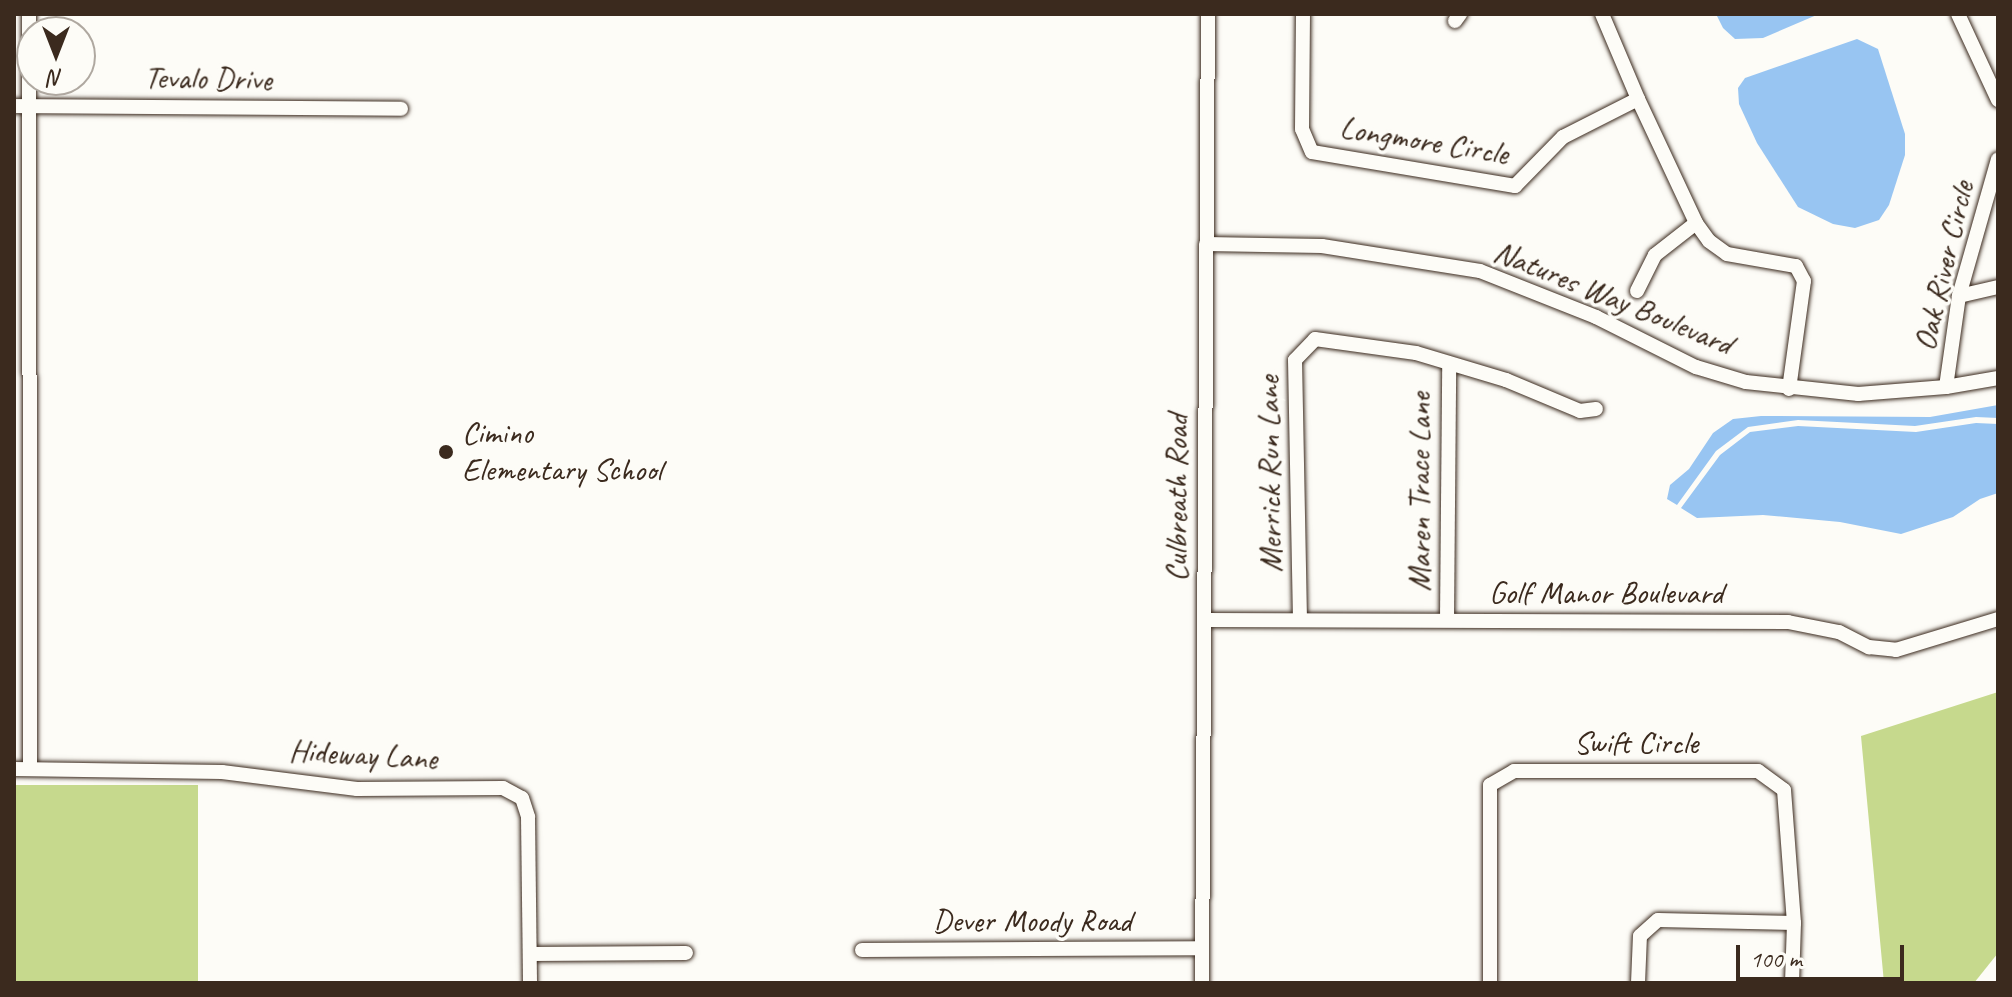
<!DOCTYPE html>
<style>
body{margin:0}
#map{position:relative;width:2012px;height:997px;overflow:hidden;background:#fdfcf7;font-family:Caveat,sans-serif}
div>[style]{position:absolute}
.green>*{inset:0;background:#c6d98d;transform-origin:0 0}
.water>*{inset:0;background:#98c5f2}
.roads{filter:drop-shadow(0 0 2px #3b2a1e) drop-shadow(0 0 2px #3b2a1e)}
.minor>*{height:14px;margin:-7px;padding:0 7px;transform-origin:7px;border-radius:7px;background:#fdfcf7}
.dots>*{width:22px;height:22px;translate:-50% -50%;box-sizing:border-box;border:4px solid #fdfcf7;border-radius:50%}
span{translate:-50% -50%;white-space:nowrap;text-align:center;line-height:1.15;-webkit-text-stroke:7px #fdfcf7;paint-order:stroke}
.street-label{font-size:32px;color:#3b2a1e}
.poi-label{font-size:32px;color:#3b2a1e}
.left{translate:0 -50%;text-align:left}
.frame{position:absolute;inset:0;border:16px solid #3b2a1e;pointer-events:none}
.north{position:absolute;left:16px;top:16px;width:80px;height:80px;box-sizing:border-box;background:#fdfcf7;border:2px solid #afa8a0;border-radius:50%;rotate:180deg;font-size:22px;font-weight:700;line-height:32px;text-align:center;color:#3b2a1e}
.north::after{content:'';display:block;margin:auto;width:28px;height:36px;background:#3b2a1e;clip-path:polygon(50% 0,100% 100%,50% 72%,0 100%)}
.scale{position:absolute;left:1736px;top:945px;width:168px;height:36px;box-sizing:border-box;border:4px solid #3b2a1e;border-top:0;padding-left:10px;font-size:24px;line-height:28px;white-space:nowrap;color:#3b2a1e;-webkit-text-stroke:6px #fdfcf7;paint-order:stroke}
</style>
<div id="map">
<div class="green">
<div style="clip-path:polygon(1998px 692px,1998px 953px,1974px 983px,1884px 983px,1861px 736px)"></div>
<div style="left:198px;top:785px;width:198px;height:184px;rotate:90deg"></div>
</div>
<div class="water">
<div style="clip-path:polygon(1716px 14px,1819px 14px,1763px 38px,1735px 39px,1723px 28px)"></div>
<div style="clip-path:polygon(1857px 39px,1878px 49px,1905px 134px,1905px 155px,1889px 205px,1879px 220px,1855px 228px,1833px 224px,1798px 207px,1757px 143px,1739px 104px,1738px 88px,1745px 78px)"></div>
<div style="clip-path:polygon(1998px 405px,1998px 418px,1976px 417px,1915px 426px,1798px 420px,1748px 427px,1716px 451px,1677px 505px,1667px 499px,1670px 485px,1689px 469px,1713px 433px,1733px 419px,1761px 416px,1930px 417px)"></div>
<div style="clip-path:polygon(1976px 423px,1998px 424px,1998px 493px,1980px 499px,1953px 517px,1901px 534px,1840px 522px,1763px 515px,1697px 518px,1681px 508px,1720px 455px,1750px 432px,1798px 426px,1916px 432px)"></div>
</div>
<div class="roads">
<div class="minor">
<div style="left:29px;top:14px;width:755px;rotate:89.92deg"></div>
<div style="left:1303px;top:14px;width:115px;rotate:90.5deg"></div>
<div style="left:1302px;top:129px;width:25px;rotate:67deg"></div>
<div style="left:1312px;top:152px;width:206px;rotate:9.5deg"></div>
<div style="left:1515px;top:186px;width:69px;rotate:-45.6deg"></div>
<div style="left:1563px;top:137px;width:84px;rotate:-26.9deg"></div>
<div style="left:1602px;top:14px;width:92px;rotate:67deg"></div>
<div style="left:1638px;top:99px;width:137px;rotate:64.9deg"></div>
<div style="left:1696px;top:223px;width:22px;rotate:54deg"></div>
<div style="left:1709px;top:241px;width:22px;rotate:36deg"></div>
<div style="left:1727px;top:254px;width:70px;rotate:9.9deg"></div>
<div style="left:1796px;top:266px;width:17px;rotate:62deg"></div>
<div style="left:1804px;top:281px;width:109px;rotate:97.9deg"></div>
<div style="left:1958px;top:14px;width:95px;rotate:65.1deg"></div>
<div style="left:1455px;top:21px;width:9px;rotate:-54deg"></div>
<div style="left:14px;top:106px;width:387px;rotate:0.4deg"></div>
<div style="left:1206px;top:244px;width:116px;rotate:1deg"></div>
<div style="left:1322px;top:246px;width:160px;rotate:9deg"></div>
<div style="left:1480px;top:271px;width:125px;rotate:21.6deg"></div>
<div style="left:1596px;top:317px;width:112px;rotate:26.6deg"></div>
<div style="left:1696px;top:367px;width:52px;rotate:16.7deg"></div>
<div style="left:1746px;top:382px;width:113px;rotate:6.1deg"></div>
<div style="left:1858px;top:394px;width:88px;rotate:-4.5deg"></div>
<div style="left:1946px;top:387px;width:53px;rotate:-9.8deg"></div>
<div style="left:1637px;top:291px;width:40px;rotate:-63.4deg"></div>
<div style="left:1655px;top:255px;width:52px;rotate:-38deg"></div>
<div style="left:1959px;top:296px;width:40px;rotate:-13deg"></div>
<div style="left:1946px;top:387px;width:92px;rotate:-81.9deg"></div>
<div style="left:1959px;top:296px;width:142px;rotate:-74.1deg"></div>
<div style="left:1447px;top:619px;width:254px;rotate:-89.5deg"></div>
<div style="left:1204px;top:620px;width:584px;rotate:0.2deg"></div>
<div style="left:1788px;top:622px;width:52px;rotate:11.1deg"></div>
<div style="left:1839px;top:632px;width:34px;rotate:27deg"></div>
<div style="left:1869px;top:647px;width:27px;rotate:6deg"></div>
<div style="left:1896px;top:650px;width:107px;rotate:-16.9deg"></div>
<div style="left:1300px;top:620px;width:260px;rotate:-91.1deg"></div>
<div style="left:1295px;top:360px;width:29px;rotate:-46deg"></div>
<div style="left:1315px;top:339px;width:102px;rotate:7.9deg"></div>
<div style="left:1416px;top:353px;width:94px;rotate:16.7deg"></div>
<div style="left:1506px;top:380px;width:80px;rotate:22.7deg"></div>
<div style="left:1580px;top:411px;width:16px;rotate:-7deg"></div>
<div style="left:14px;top:769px;width:208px;rotate:0.8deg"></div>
<div style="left:222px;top:772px;width:136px;rotate:7.2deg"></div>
<div style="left:357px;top:789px;width:146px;rotate:-0.4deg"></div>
<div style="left:503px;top:788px;width:21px;rotate:28deg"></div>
<div style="left:522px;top:798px;width:20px;rotate:72deg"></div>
<div style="left:528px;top:817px;width:166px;rotate:89.3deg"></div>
<div style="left:862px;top:950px;width:340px;rotate:-0.3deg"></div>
<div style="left:531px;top:954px;width:155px;rotate:-0.4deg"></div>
<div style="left:1202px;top:983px;width:969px;rotate:-89.65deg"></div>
<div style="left:1490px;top:983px;width:198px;rotate:-90deg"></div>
<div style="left:1490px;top:785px;width:28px;rotate:-30deg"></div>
<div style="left:1514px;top:771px;width:244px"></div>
<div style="left:1758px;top:771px;width:32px;rotate:36deg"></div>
<div style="left:1784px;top:790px;width:133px;rotate:85.7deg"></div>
<div style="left:1794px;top:923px;width:60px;rotate:91.9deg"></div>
<div style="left:1638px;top:983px;width:47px;rotate:-87.6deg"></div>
<div style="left:1640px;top:936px;width:24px;rotate:-42deg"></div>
<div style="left:1658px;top:920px;width:136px;rotate:1.3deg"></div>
</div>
</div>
<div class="dots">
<div style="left:446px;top:452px;background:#3b2a1e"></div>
</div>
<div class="street-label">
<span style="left:208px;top:79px;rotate:1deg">Tevalo Drive</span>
<span style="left:1424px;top:141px;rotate:9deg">Longmore Circle</span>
<span style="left:1944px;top:266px;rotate:-77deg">Oak River Circle</span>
<span style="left:1613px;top:298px;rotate:22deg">Natures Way Boulevard</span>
<span style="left:1270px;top:474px;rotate:-91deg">Merrick Run Lane</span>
<span style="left:1420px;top:492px;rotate:-90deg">Maren Trace Lane</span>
<span style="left:1177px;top:498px;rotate:-90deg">Culbreath Road</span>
<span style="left:1606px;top:593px">Golf Manor Boulevard</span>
<span style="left:1636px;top:743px">Swift Circle</span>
<span style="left:363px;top:755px;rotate:3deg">Hideway Lane</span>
<span style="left:1032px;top:921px">Dever Moody Road</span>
</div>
<div class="poi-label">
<span class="left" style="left:462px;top:452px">Cimino<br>Elementary School</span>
</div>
<div class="frame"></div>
<div class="north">N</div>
<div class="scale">100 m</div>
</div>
